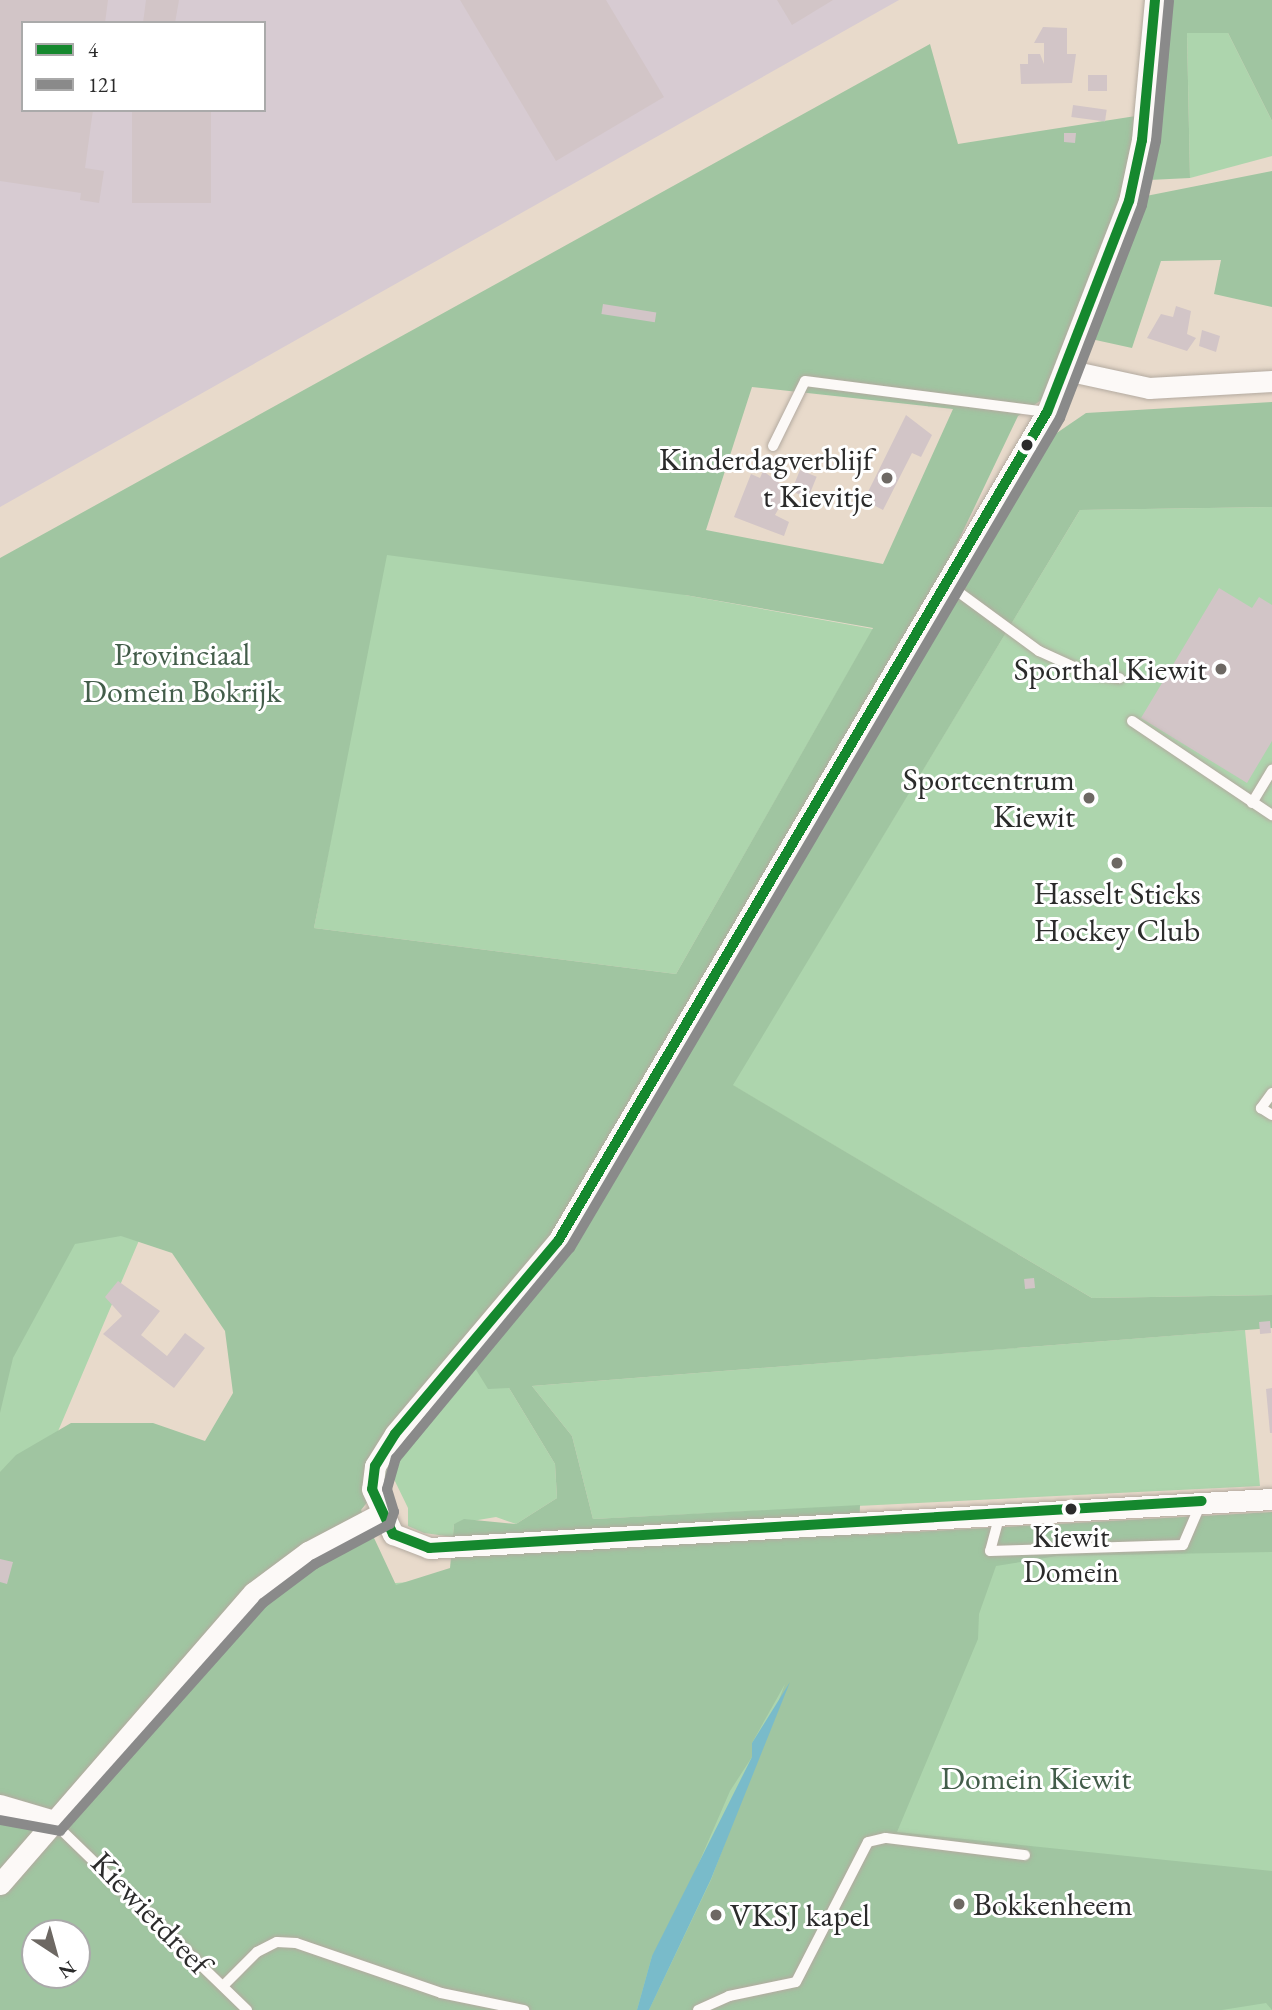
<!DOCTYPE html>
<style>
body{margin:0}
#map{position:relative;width:1272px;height:2010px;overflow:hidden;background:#e8dacb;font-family:"EB Garamond",serif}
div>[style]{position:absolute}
.industrial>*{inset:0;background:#d7cbd2}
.green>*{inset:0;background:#add5ad}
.forest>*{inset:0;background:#a0c5a1}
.water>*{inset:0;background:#79bbca}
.building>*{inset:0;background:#d2c5c7;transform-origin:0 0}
.round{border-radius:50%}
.roads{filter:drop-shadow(0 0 2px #b3aaa0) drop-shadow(0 0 2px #b3aaa0)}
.lane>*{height:10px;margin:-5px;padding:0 5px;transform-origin:5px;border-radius:5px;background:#fcf9f7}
.street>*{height:21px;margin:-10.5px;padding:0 10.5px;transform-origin:10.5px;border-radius:10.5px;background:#fcf9f7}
.bus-1>*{height:10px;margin:-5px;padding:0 5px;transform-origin:5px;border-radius:5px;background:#15882e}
.bus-2>*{height:10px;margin:-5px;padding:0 5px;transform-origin:5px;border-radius:5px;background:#8a8a8a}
.dots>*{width:19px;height:19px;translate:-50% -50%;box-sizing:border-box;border:4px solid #fff;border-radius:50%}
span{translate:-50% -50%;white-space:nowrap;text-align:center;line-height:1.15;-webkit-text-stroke:6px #fff;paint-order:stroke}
.bus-label{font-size:30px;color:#2b2b2b}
.poi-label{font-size:32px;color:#2b2b2b}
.right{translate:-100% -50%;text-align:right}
.left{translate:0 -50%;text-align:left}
.park-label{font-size:32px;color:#435d4a}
.street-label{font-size:32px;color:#2b2b2b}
.legend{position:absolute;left:21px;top:21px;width:245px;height:91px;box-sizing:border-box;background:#fff;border:2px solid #aaa;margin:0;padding:9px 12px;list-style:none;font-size:21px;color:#2b2b2b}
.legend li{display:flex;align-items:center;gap:14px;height:35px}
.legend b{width:35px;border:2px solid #aaa}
.north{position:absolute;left:21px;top:1919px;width:70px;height:70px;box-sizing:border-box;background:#fff;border:2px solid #aaa;border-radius:50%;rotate:144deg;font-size:19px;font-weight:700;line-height:28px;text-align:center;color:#2b2b2b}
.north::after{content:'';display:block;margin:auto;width:24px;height:32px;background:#6d6863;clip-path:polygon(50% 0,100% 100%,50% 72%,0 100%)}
</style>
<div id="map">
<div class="industrial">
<div style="clip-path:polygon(evenodd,0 0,899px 0,0 507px,0 0,23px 23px,264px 23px,264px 110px,23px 110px,23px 23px)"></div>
</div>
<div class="green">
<div style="clip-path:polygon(1187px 33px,1228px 33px,1272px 121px,1272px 156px,1190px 178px)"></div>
<div style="clip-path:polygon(557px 257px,685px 595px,873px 629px,676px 974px,314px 928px,348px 748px,0 1568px,0 567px)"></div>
<div style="clip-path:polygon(1272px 507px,1272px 1295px,1092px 1298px,732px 1085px,1080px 510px)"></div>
<div style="clip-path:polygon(1245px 1330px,1260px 1486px,593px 1519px,572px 1436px,532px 1386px)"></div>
<div style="clip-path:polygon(475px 1367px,509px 1388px,555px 1464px,557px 1498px,516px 1524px,496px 1517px,454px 1524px,453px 1537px,424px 1533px,408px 1526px,408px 1508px,391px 1473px,397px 1457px)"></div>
<div style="clip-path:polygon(evenodd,1272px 1531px,1272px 2010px,0 2010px,0 1865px,126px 1696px,395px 1583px,1272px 1531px,35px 1933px,77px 1933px,77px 1975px,35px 1975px,35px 1933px)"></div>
</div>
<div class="forest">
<div style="clip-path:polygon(evenodd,1167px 0,1272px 0,1272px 121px,1228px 33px,1187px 33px,1190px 178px,1149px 180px,1146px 196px,1272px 171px,1272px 307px,1214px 294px,1221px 260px,1161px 261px,1132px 348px,1091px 339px,1065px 384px,1018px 416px,933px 594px,709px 979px,725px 984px,1045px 441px,1086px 413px,1272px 402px,1272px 507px,1080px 510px,733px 1085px,1092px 1298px,1272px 1295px,1272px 1328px,532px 1386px,572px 1436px,593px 1519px,860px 1505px,859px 1535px,1272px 1512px,1272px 1552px,1057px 1556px,996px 1566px,979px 1614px,978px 1639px,897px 1832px,1272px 1871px,1272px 2010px,1266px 2003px,1222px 2010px,649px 2010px,711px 1880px,785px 1684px,752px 1743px,752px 1757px,730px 1791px,668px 1934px,652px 1956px,637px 2010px,0 2010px,0 1472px,16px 1455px,71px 1423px,153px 1423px,205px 1441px,233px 1393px,225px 1331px,172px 1253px,121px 1236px,75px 1244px,13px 1358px,0 1413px,0 558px,930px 44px,958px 144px,1155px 113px,1167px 0,752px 387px,953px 409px,883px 564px,706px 530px,752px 387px,1167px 0,387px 555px,685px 595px,873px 628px,676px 974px,314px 928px,387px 555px,1167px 0,475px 1368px,488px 1389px,509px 1388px,555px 1464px,557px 1498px,516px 1524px,464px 1519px,454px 1524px,450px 1568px,396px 1585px,361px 1510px,475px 1368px,1167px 0,35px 1933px,77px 1933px,77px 1975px,35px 1975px,35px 1933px)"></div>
</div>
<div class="water">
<div style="clip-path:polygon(790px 1682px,711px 1879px,649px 2010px,637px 2010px,652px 1956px,752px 1757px,752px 1743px)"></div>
</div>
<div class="building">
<div style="clip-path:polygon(0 0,108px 0,105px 23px,23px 23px,23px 110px,93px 110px,85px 168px,104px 171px,99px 203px,80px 200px,81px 193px,0 181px)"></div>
<div style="clip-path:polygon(146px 0,179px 0,175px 23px,143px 23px)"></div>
<div style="clip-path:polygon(460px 0,606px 0,664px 97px,556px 161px)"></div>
<div style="clip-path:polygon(777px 0,833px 0,792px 25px)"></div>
<div style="clip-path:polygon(1043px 27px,1067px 28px,1067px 54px,1076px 54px,1072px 83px,1021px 84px,1020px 64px,1028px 64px,1028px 54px,1040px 54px,1044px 64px,1044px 43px,1034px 43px)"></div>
<div style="left:1088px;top:75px;width:19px;height:16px"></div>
<div style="left:1073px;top:105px;width:34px;height:12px;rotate:8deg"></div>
<div style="left:132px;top:110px;width:79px;height:93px"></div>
<div style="clip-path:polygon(1064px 133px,1076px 133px,1075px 143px,1064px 142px)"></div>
<div style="left:603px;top:304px;width:54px;height:10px;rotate:9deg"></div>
<div style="clip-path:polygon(1176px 306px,1191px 311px,1187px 334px,1196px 338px,1187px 351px,1147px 338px,1161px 314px,1173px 317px)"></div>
<div style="clip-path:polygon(1202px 330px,1220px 336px,1216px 352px,1199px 346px)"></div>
<div style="clip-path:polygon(906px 415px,932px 435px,921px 457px,912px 453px,883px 510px,864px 500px)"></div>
<div style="left:800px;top:470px;width:18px;height:23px;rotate:22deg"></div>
<div style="clip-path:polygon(763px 471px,789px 490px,775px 515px,789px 522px,784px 536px,734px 517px,751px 474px,760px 478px)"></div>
<div style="clip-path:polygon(1219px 588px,1252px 608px,1259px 597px,1272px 605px,1272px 741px,1247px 783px,1141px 718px)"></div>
<div style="left:1034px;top:1278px;width:10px;height:10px;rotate:84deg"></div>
<div style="clip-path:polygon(118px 1281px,160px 1311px,141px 1335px,167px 1356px,185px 1333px,205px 1348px,174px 1388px,103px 1334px,122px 1316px,105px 1297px)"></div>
<div style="left:1270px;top:1321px;width:12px;height:11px;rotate:85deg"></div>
<div style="clip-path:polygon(1272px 1388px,1272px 1433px,1270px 1433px,1266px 1389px)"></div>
<div style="left:1056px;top:1537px;width:15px;height:6px"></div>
<div style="clip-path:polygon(0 1559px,13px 1562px,7px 1584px,0 1582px)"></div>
<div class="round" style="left:951px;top:1896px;width:16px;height:16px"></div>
<div style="left:710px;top:1909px;width:13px;height:12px;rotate:4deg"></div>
</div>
<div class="roads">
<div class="lane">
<div style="left:773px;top:446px;width:72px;rotate:-63.8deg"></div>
<div style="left:805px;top:381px;width:244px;rotate:7.3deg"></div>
<div style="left:949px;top:585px;width:112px;rotate:36.3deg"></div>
<div style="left:1039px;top:651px;width:53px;rotate:24.6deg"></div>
<div style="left:1087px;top:673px;width:33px;rotate:9deg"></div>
<div style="left:1132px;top:721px;width:169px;rotate:33.9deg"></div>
<div style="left:1252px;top:803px;width:39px;rotate:-59deg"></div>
<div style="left:1272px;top:1093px;width:19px;rotate:126deg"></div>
<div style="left:1261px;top:1108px;width:13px;rotate:32deg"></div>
<div style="left:1000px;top:1514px;width:38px;rotate:105deg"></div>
<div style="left:990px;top:1551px;width:193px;rotate:-1.8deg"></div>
<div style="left:1183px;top:1545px;width:46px;rotate:-66.8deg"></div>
<div style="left:51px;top:1820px;width:273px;rotate:44.1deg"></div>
<div style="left:223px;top:1986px;width:48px;rotate:-45deg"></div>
<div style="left:257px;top:1952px;width:22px;rotate:-27deg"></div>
<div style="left:277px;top:1942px;width:19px;rotate:3deg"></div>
<div style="left:296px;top:1943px;width:153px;rotate:19deg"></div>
<div style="left:441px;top:1993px;width:85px;rotate:11.6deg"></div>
<div style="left:698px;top:2010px;width:34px;rotate:-24deg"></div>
<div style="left:729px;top:1996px;width:68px;rotate:-11.8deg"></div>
<div style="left:796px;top:1982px;width:157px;rotate:-62.8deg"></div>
<div style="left:868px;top:1842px;width:18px;rotate:-13deg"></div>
<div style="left:886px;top:1838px;width:140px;rotate:7deg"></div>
</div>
<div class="street">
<div style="left:1155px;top:0;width:141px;rotate:95.3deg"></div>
<div style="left:1142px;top:140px;width:62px;rotate:102deg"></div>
<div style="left:1129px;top:201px;width:226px;rotate:111.2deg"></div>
<div style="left:1047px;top:412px;width:962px;rotate:120.53deg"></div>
<div style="left:558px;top:1241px;width:253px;rotate:130.2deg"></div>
<div style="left:395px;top:1434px;width:38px;rotate:122deg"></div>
<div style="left:375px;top:1466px;width:23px;rotate:97deg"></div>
<div style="left:372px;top:1489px;width:50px;rotate:65deg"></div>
<div style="left:393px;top:1534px;width:39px;rotate:21deg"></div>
<div style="left:429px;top:1548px;width:844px;rotate:-3.33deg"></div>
<div style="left:1066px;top:370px;width:85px;rotate:12.2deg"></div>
<div style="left:1149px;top:388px;width:123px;rotate:-3.3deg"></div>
<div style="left:0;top:1805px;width:53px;rotate:16.4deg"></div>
<div style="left:0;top:1884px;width:386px;rotate:-49deg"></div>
<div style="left:253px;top:1593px;width:69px;rotate:-36.7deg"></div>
<div style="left:308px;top:1552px;width:81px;rotate:-27.8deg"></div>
</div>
</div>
<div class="bus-1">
<div style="left:1155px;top:0;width:141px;rotate:95.3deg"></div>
<div style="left:1142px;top:140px;width:62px;rotate:102deg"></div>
<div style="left:1129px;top:201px;width:226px;rotate:111.2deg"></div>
<div style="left:1047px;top:412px;width:962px;rotate:120.53deg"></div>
<div style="left:558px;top:1241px;width:253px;rotate:130.2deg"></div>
<div style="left:395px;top:1434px;width:38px;rotate:122deg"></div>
<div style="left:375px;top:1466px;width:23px;rotate:97deg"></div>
<div style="left:372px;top:1489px;width:50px;rotate:65deg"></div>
<div style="left:393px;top:1534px;width:39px;rotate:21deg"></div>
<div style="left:429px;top:1548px;width:774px;rotate:-3.48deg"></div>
</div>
<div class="bus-2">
<div style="left:0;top:1820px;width:61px;rotate:10.4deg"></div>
<div style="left:60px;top:1831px;width:305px;rotate:-48.3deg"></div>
<div style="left:263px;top:1603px;width:65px;rotate:-36.9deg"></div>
<div style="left:315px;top:1564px;width:85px;rotate:-28.1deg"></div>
<div style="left:390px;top:1524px;width:13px;rotate:-72deg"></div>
<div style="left:394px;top:1512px;width:24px;rotate:-107deg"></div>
<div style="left:387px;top:1489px;width:32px;rotate:-74deg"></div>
<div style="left:396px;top:1458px;width:273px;rotate:-50.4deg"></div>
<div style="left:570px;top:1248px;width:964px;rotate:-59.44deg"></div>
<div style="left:1060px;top:418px;width:228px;rotate:-68.9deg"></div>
<div style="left:1142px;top:205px;width:66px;rotate:-77.7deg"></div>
<div style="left:1156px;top:141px;width:141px;rotate:-84.7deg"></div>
</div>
<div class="dots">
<div style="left:1027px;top:445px;background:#2b2b2b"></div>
<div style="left:887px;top:478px;background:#6d6863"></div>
<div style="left:1221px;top:669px;background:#6d6863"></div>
<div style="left:1089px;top:798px;background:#6d6863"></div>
<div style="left:1117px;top:863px;background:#6d6863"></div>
<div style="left:1071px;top:1509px;background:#2b2b2b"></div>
<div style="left:959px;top:1904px;background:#6d6863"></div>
<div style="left:716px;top:1915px;background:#6d6863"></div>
</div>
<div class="bus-label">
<span style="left:1071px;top:1554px">Kiewit<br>Domein</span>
</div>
<div class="poi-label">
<span class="right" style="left:873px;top:478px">Kinderdagverblijf<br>t Kievitje</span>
<span class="right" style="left:1207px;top:669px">Sporthal Kiewit</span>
<span class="right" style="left:1075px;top:798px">Sportcentrum<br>Kiewit</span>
<span style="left:1117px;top:912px">Hasselt Sticks<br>Hockey Club</span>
<span class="left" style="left:973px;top:1904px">Bokkenheem</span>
<span class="left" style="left:730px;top:1915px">VKSJ kapel</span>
</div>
<div class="park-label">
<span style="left:182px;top:673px">Provinciaal<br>Domein Bokrijk</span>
<span style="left:1036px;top:1778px">Domein Kiewit</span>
</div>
<div class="street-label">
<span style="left:151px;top:1913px;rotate:46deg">Kiewietdreef</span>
</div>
<ul class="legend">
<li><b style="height:9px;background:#15882e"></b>4</li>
<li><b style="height:9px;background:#8a8a8a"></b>121</li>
</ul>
<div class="north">N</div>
</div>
